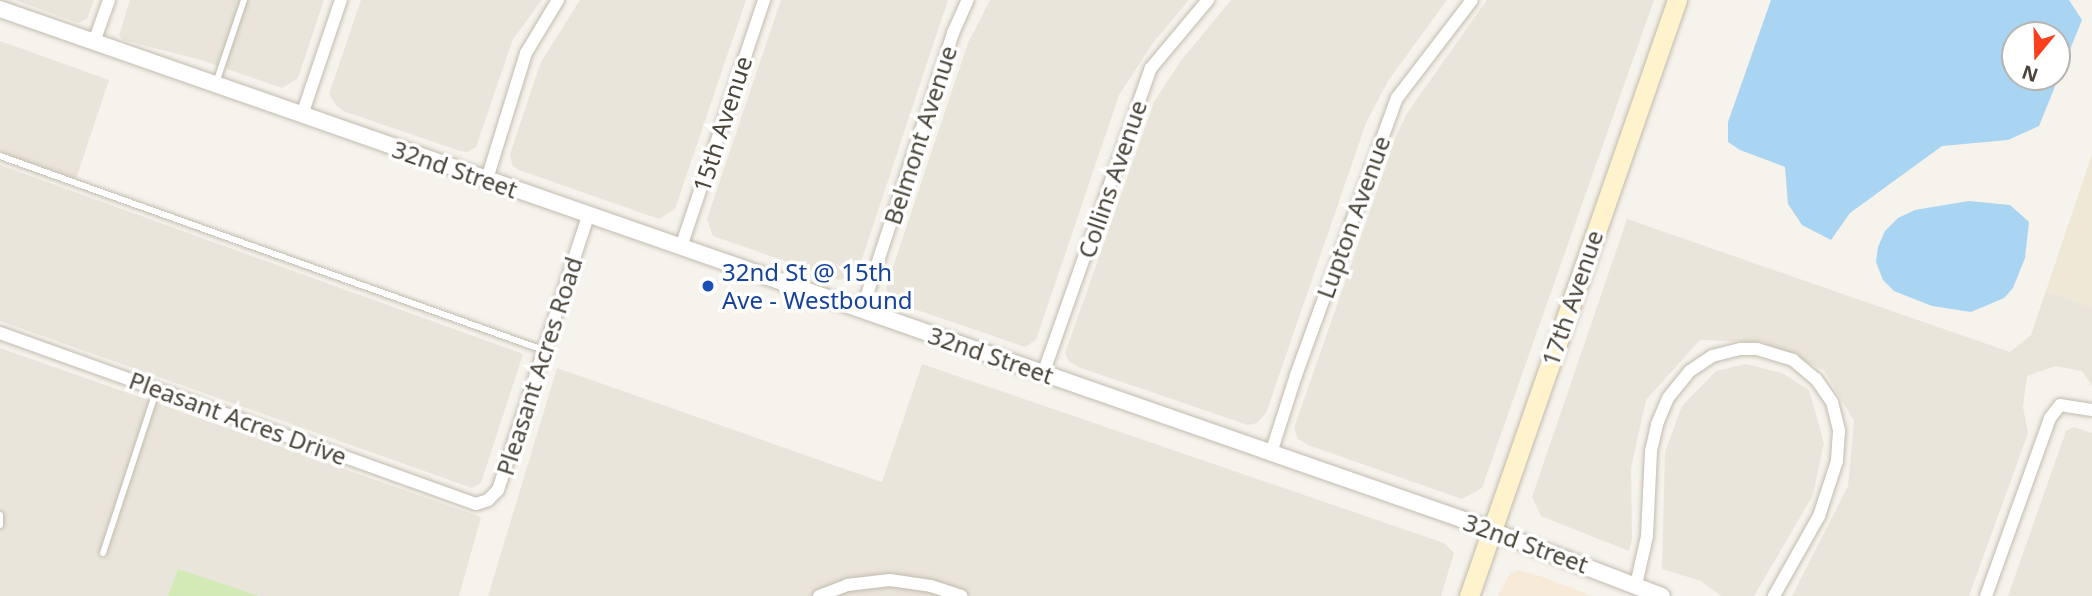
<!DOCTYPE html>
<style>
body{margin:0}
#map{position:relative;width:2092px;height:596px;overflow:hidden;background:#f6f3ec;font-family:"Noto Sans",sans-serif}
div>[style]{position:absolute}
.residential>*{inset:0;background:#eae5da}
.commercial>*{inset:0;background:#f7ead8}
.education>*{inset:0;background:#efe8d6}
.green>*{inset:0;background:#d2eab5}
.water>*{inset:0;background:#a9d4f2}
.roads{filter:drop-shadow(0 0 2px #c2bbae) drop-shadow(0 0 2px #c2bbae)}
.service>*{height:6px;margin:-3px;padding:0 3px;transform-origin:3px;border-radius:3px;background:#fff}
.minor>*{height:12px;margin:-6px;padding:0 6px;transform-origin:6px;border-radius:6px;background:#fff}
.tertiary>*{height:16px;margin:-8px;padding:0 8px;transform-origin:8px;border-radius:8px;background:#fff}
.secondary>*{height:19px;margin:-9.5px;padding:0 9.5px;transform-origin:9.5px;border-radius:9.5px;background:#fff3cd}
.dots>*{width:19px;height:19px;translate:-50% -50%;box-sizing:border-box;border:4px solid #fff;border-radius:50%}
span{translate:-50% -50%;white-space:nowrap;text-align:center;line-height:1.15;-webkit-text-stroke:7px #fff;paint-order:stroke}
.street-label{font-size:24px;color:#4b4439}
.transit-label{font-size:24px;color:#164399}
.left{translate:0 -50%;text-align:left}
.north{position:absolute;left:2001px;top:21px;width:70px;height:70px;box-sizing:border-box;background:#fff;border:2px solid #b7b4b0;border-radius:50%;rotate:199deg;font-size:19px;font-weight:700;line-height:28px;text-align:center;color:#4b4439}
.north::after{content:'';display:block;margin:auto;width:24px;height:32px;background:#fc3f1d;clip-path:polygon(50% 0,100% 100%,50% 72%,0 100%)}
</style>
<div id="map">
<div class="residential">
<div style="clip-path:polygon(15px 0,94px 0,87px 19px,78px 23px)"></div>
<div style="clip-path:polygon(130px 0,324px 0,298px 78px,282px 88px,201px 60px,123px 40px,119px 35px)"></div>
<div style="clip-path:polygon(361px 0,542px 0,513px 39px,476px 147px,467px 152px,460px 151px,343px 111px,336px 105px,329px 94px)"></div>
<div style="clip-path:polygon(580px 0,746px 0,675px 209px,659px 219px,519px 170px,512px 165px,510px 154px,541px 62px)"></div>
<div style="clip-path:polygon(781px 0,948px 0,857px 274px,839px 280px,713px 236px,707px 219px)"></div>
<div style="clip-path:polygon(990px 0,1189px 0,1153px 43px,1119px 95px,1036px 340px,1025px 347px,891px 301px,886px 288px,968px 43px)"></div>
<div style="clip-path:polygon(1231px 0,1447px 0,1388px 81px,1366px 123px,1266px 413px,1257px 423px,1248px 425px,1078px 367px,1069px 361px,1065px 353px,1154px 102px,1180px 62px)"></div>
<div style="clip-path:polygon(1487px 0,1654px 0,1482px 488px,1462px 499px,1308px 445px,1298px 439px,1294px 428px,1396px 136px,1407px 113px)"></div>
<div style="clip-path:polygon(0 41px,109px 80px,76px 179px,0 152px)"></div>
<div style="clip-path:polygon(0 165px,523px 354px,481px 483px,472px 488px,0 321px)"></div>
<div style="clip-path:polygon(1627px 219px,2010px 352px,2031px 335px,2046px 291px,2092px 307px,2092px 386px,2082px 371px,2055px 366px,2027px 376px,2023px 407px,2028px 433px,1969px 596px,1792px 596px,1848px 486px,1854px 421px,1824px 370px,1762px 342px,1700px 340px,1646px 400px,1631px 468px,1632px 539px,1629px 551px,1541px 516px,1532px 497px)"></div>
<div style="clip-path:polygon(0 348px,481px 517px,459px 596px,259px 596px,178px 570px,168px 596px,0 596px)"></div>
<div style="clip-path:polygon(922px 364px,1444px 543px,1454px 553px,1441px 596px,488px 596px,557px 368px,882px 482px)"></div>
<div style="clip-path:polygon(1746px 364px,1782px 373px,1809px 390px,1824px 443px,1813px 495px,1754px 596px,1721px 596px,1701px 581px,1662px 569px,1665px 452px,1682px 406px,1716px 371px)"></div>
<div style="clip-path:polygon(2074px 427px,2092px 433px,2092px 596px,2008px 596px,2066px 431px)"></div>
</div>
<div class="commercial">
<div style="clip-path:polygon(1518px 570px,1540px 576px,1592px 596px,1498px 596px,1510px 573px)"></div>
</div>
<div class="education">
<div style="clip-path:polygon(2092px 154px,2092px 307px,2046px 291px)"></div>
</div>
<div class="green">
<div style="clip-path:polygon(178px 569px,259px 596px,168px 596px)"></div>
</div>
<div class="water">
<div style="clip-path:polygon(evenodd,1771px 0,2069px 0,2082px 20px,2039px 126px,2008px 140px,1942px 146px,1850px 213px,1831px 240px,1802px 225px,1788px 204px,1785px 167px,1740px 150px,1728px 142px,1728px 122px,1771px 0,2057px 35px,2057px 77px,2015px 77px,2015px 35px,2057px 35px)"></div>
<div style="clip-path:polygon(1969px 201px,2010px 205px,2029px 222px,2025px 258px,2013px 288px,2004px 298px,1971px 312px,1932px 306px,1894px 291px,1883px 280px,1876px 262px,1878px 247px,1885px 231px,1898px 218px,1915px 210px)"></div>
</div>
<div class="roads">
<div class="service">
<div style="left:216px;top:83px;width:88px;rotate:-71.4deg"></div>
<div style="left:0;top:156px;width:577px;rotate:19.66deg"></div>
<div style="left:0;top:515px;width:10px;rotate:90deg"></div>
<div style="left:103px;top:553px;width:173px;rotate:-71.8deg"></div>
</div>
<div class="minor">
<div style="left:94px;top:42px;width:45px;rotate:-70.3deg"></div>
<div style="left:302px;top:115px;width:121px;rotate:-71.3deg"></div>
<div style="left:487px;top:179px;width:132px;rotate:-72.8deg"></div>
<div style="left:526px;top:53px;width:62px;rotate:-58.9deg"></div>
<div style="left:681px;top:247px;width:261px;rotate:-71.4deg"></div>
<div style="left:862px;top:310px;width:292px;rotate:-71.8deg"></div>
<div style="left:953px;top:33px;width:36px;rotate:-66deg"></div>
<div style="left:0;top:333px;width:506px;rotate:19.76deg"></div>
<div style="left:476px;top:504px;width:13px;rotate:-18deg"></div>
<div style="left:488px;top:500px;width:14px;rotate:-45deg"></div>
<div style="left:498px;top:490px;width:288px;rotate:-71.8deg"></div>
<div style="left:1043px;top:374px;width:324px;rotate:-70.6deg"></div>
<div style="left:1151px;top:68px;width:89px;rotate:-50deg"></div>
<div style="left:1271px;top:453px;width:82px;rotate:-72.2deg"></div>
<div style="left:1296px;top:375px;width:295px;rotate:-70deg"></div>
<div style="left:1397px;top:98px;width:123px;rotate:-52.6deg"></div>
<div style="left:1636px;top:585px;width:50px;rotate:-77.3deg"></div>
<div style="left:1647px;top:536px;width:85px;rotate:-87.3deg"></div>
<div style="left:1651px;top:451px;width:28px;rotate:-77deg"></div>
<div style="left:1657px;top:424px;width:28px;rotate:-67deg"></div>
<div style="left:1668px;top:398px;width:35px;rotate:-51deg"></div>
<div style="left:1690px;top:371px;width:27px;rotate:-34deg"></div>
<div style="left:1712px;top:356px;width:29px;rotate:-14deg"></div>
<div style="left:1740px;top:349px;width:17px"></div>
<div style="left:1757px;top:349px;width:38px;rotate:17deg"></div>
<div style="left:1793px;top:360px;width:30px;rotate:40deg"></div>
<div style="left:1816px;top:379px;width:28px;rotate:55deg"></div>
<div style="left:1832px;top:402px;width:30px;rotate:76deg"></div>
<div style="left:1839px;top:431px;width:30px;rotate:94deg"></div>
<div style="left:1837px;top:461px;width:58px;rotate:108.1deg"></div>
<div style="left:1819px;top:516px;width:92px;rotate:119.4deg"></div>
<div style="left:819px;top:596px;width:30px;rotate:-21deg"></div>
<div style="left:847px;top:585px;width:43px;rotate:-6.6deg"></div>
<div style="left:890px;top:580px;width:41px;rotate:8.3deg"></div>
<div style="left:931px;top:586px;width:32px;rotate:18deg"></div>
<div style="left:1986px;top:596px;width:189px;rotate:-70.2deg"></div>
<div style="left:2050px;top:418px;width:16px;rotate:-52deg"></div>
<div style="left:2060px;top:405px;width:32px;rotate:9deg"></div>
</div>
<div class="tertiary">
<div style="left:0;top:9px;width:1547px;rotate:19.24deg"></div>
<div style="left:1461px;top:519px;width:215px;rotate:21deg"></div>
</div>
<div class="secondary">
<div style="left:1469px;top:596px;width:631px;rotate:-70.76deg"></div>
</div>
</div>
<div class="dots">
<div style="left:708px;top:286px;background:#1a4fb4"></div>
</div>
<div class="street-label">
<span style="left:722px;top:124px;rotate:-72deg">15th Avenue</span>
<span style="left:920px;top:135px;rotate:-72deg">Belmont Avenue</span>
<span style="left:455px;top:169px;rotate:19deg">32nd Street</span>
<span style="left:1112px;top:179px;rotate:-71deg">Collins Avenue</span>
<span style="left:1353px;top:217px;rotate:-70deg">Lupton Avenue</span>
<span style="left:1572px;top:298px;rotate:-71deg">17th Avenue</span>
<span style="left:991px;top:355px;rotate:19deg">32nd Street</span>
<span style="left:539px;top:366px;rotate:-72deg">Pleasant Acres Road</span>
<span style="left:238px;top:418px;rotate:20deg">Pleasant Acres Drive</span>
<span style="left:1526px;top:543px;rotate:20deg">32nd Street</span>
</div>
<div class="transit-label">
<span class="left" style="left:722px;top:286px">32nd St @ 15th<br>Ave - Westbound</span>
</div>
<div class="north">N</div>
</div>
